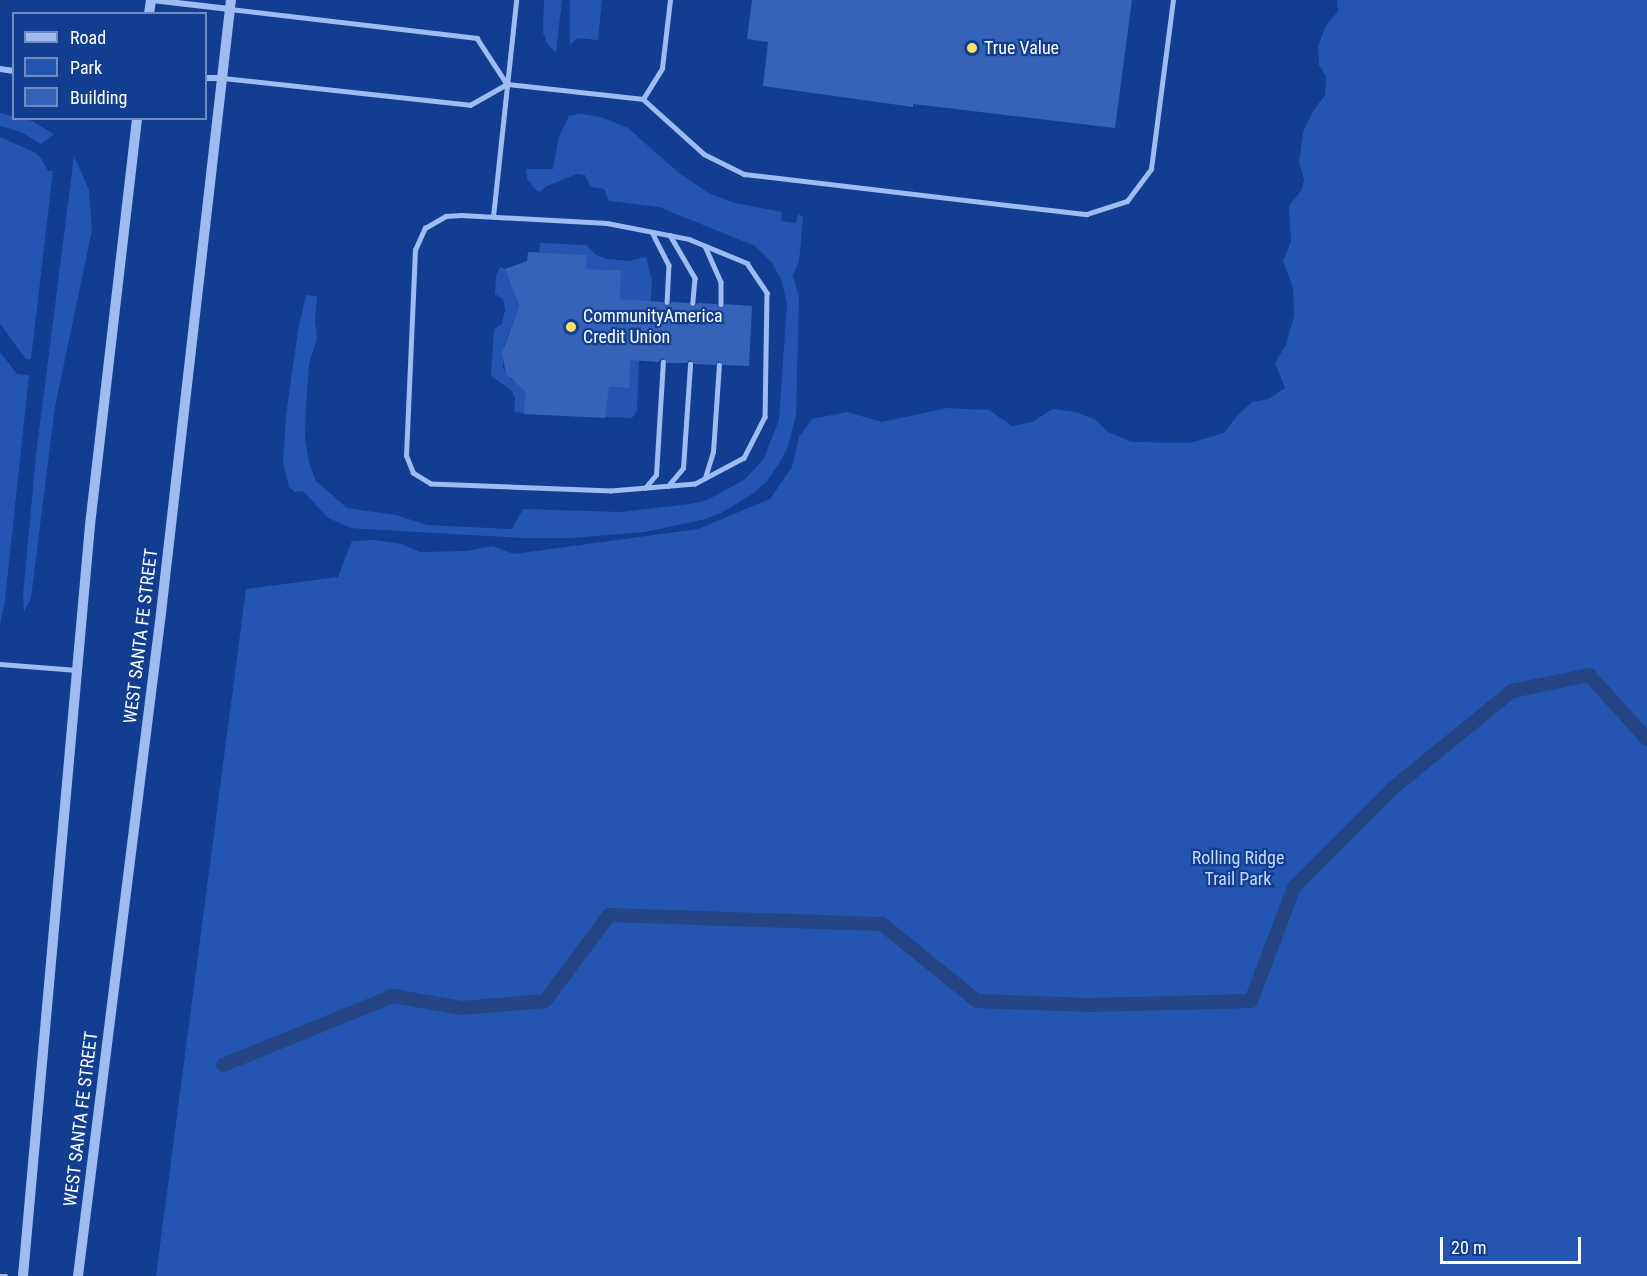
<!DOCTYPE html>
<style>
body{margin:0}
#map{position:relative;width:1647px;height:1276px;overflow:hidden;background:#123d91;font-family:"Roboto Condensed",sans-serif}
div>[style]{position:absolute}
.green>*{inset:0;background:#2455b0}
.stream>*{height:14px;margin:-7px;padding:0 7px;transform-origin:7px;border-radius:7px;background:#244483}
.building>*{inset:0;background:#3663b8}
.service>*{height:4.5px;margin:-2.25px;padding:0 2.25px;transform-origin:2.25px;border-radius:2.25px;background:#9ebbf2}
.minor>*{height:6px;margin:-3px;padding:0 3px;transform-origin:3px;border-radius:3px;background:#9ebbf2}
.tertiary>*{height:10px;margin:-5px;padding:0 5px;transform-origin:5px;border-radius:5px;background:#9ebbf2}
.dots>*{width:16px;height:16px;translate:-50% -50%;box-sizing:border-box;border:3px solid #123d91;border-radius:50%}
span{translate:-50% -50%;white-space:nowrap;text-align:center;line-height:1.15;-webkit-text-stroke:4.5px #123d91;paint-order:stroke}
.poi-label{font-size:18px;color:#fff}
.left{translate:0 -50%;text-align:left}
.street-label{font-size:18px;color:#fff}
.park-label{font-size:18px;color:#c5d9fd}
.legend{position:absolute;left:12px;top:12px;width:195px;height:108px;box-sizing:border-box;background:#123d91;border:2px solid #718bbd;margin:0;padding:8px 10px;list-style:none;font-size:18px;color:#fff}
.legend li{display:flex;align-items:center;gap:12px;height:30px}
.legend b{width:30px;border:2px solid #718bbd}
.scale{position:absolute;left:1440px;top:1237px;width:141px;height:27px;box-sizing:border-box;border:3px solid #fff;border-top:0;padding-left:8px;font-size:18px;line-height:21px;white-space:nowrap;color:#fff;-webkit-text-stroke:4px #123d91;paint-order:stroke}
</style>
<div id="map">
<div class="green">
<div style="clip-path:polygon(544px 0,562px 0,556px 53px,548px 45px,543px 33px)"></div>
<div style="clip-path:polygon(570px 0,602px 0,598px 40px,577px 38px,570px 45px)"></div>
<div style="clip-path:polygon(1337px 0,1647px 0,1647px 1276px,156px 1276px,246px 589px,338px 577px,352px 541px,375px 540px,402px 544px,420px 552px,465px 551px,493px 546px,514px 554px,698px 529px,770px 499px,792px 467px,799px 437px,812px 419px,847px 412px,882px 422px,947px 408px,989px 410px,1012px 426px,1032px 422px,1053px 409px,1076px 412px,1096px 420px,1108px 432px,1131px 442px,1189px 443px,1224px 433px,1237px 416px,1252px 402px,1269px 399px,1285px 388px,1275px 363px,1286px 345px,1294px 316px,1293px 288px,1283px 261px,1291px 242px,1289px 206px,1302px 189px,1304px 180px,1299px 162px,1303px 132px,1314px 110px,1325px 95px,1326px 76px,1319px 65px,1318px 47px,1325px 27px,1338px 11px)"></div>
<div style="clip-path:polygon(0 113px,32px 121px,54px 134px,41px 144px,21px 132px,0 126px)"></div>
<div style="clip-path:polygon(580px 114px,601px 117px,628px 128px,679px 173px,710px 194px,735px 203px,782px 212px,781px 221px,796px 223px,798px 214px,803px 217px,799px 262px,793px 275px,799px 297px,796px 416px,787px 449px,778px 465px,767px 481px,754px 493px,721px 513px,702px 520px,645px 532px,572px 538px,521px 538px,363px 529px,351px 528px,328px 518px,303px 491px,295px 492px,289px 487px,283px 463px,286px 415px,298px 330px,306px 295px,317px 296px,315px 320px,317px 339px,309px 364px,306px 407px,305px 439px,309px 462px,316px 481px,347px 508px,396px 515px,427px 525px,512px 529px,523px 509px,620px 512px,690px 504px,707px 500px,744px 480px,763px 460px,779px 420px,787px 303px,781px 279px,772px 263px,755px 246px,659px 207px,609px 201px,604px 189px,591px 187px,585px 175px,577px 174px,547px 186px,539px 192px,535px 189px,527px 179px,526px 169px,553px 169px,559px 136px,569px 116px)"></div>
<div style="clip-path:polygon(0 137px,34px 152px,41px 158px,48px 171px,53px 171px,31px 359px,26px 359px,0 324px)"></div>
<div style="clip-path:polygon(74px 156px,89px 190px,92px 230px,55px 407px,31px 598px,24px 612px,23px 595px,36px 455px)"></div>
<div style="clip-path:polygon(540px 243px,587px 245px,595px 254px,606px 259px,629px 261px,645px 257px,647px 260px,652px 281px,648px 360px,639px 360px,637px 411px,632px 418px,605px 417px,607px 387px,629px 388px,619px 302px,621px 270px,586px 269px,586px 255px,539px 253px)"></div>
<div style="clip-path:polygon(500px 267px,505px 269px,519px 308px,504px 345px,503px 368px,512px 381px,526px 383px,524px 413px,514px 412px,515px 398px,511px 390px,491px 376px,494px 329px,502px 324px,505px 310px,503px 299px,495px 294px,496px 276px)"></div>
<div style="clip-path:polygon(0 352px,17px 374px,29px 375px,5px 600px,0 625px)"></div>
</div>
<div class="stream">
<div style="left:223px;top:1065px;width:183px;rotate:-22.1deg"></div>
<div style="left:393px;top:996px;width:70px;rotate:9.9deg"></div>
<div style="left:462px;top:1008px;width:83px;rotate:-4.8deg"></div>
<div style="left:545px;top:1001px;width:107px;rotate:-53.3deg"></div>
<div style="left:609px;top:915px;width:273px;rotate:1.9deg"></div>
<div style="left:882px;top:924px;width:122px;rotate:39deg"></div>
<div style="left:977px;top:1001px;width:112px;rotate:2deg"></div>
<div style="left:1089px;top:1005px;width:162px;rotate:-1.4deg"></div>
<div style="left:1251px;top:1001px;width:122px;rotate:-69.3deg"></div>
<div style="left:1294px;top:887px;width:140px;rotate:-45deg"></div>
<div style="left:1393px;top:788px;width:154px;rotate:-39.2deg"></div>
<div style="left:1512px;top:691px;width:79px;rotate:-11.7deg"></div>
<div style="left:1589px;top:675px;width:86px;rotate:47.8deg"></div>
</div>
<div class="building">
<div style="clip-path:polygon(752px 0,1132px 0,1115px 128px,913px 104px,913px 107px,763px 86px,768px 42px,747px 39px)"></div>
<div style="clip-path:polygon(528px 252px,587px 255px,586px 269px,621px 270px,620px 299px,663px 302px,667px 306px,672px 302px,689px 303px,693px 307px,698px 303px,717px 304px,720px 308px,725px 304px,752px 306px,749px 366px,723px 365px,719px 361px,715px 365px,694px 364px,690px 360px,686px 363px,667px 363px,663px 358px,658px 362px,630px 360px,629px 388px,609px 387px,605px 418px,524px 414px,525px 391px,506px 374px,502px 353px,519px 307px,505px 269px,527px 261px)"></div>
</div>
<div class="service">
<div style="left:230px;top:9px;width:249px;rotate:6.7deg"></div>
<div style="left:477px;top:38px;width:55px;rotate:56.9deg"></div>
<div style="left:223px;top:78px;width:248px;rotate:6.2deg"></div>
<div style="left:470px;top:105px;width:43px;rotate:-29.6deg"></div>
<div style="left:507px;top:84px;width:137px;rotate:6.3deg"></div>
<div style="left:643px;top:99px;width:82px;rotate:42deg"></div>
<div style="left:704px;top:154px;width:45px;rotate:26.6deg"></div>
<div style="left:744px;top:174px;width:345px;rotate:6.7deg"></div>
<div style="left:1087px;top:214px;width:42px;rotate:-18deg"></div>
<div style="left:1127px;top:201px;width:40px;rotate:-53deg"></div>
<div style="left:1151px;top:169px;width:170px;rotate:-82.6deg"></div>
<div style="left:643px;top:99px;width:36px;rotate:-58deg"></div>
<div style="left:662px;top:68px;width:68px;rotate:-83.3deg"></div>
<div style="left:461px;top:215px;width:146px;rotate:3.1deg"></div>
<div style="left:607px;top:223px;width:84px;rotate:11deg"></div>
<div style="left:689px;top:239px;width:63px;rotate:22.5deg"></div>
<div style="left:747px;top:263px;width:36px;rotate:56deg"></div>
<div style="left:767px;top:293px;width:124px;rotate:90.9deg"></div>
<div style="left:765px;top:417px;width:46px;rotate:117.1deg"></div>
<div style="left:744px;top:458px;width:55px;rotate:152deg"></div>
<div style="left:695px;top:484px;width:84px;rotate:175.2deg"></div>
<div style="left:611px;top:491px;width:180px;rotate:-177.8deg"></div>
<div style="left:431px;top:484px;width:21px;rotate:-149deg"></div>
<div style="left:413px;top:473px;width:18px;rotate:-112deg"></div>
<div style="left:406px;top:456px;width:206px;rotate:-87.5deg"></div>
<div style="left:415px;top:250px;width:24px;rotate:-66deg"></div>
<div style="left:425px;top:228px;width:24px;rotate:-30deg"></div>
<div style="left:446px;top:216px;width:15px;rotate:-4deg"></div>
<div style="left:493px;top:217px;width:218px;rotate:-83.9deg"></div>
<div style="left:652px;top:232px;width:37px;rotate:63deg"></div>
<div style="left:669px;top:265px;width:37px;rotate:93deg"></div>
<div style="left:670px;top:235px;width:50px;rotate:59.8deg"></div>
<div style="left:695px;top:278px;width:25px;rotate:95deg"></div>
<div style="left:705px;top:246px;width:39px;rotate:66deg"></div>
<div style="left:721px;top:282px;width:22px;rotate:90deg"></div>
<div style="left:705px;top:478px;width:27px;rotate:-73deg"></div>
<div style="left:713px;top:452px;width:87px;rotate:-86.1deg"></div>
<div style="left:668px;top:486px;width:23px;rotate:-50deg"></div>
<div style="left:683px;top:468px;width:104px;rotate:-86.1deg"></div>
<div style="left:645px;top:488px;width:17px;rotate:-50deg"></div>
<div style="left:656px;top:475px;width:113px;rotate:-86.5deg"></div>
<div style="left:0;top:664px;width:77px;rotate:4.5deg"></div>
<div style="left:0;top:1276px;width:6px"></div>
</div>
<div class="minor">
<div style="left:152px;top:0;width:78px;rotate:6.7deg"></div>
<div style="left:0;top:69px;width:14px;rotate:8deg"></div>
<div style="left:206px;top:78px;width:14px"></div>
</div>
<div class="tertiary">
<div style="left:149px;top:14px;width:14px;rotate:-82deg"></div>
<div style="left:23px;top:1276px;width:754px;rotate:-84.9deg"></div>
<div style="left:90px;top:525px;width:410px;rotate:-83.4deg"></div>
<div style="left:78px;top:1276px;width:668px;rotate:-82.86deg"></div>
<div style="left:161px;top:613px;width:617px;rotate:-83.49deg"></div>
</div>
<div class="dots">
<div style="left:972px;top:48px;background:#ffe15f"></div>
<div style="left:571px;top:327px;background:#ffe15f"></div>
</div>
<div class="poi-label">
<span class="left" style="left:984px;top:48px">True Value</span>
<span class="left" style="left:583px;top:327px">CommunityAmerica<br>Credit Union</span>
</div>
<div class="street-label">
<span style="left:141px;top:636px;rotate:-83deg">WEST SANTA FE STREET</span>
<span style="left:81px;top:1119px;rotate:-83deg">WEST SANTA FE STREET</span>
</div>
<div class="park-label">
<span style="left:1238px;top:869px">Rolling Ridge<br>Trail Park</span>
</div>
<ul class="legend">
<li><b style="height:8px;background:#9ebbf2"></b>Road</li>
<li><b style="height:16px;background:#2455b0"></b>Park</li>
<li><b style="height:16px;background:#3663b8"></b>Building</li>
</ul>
<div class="scale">20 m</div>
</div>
